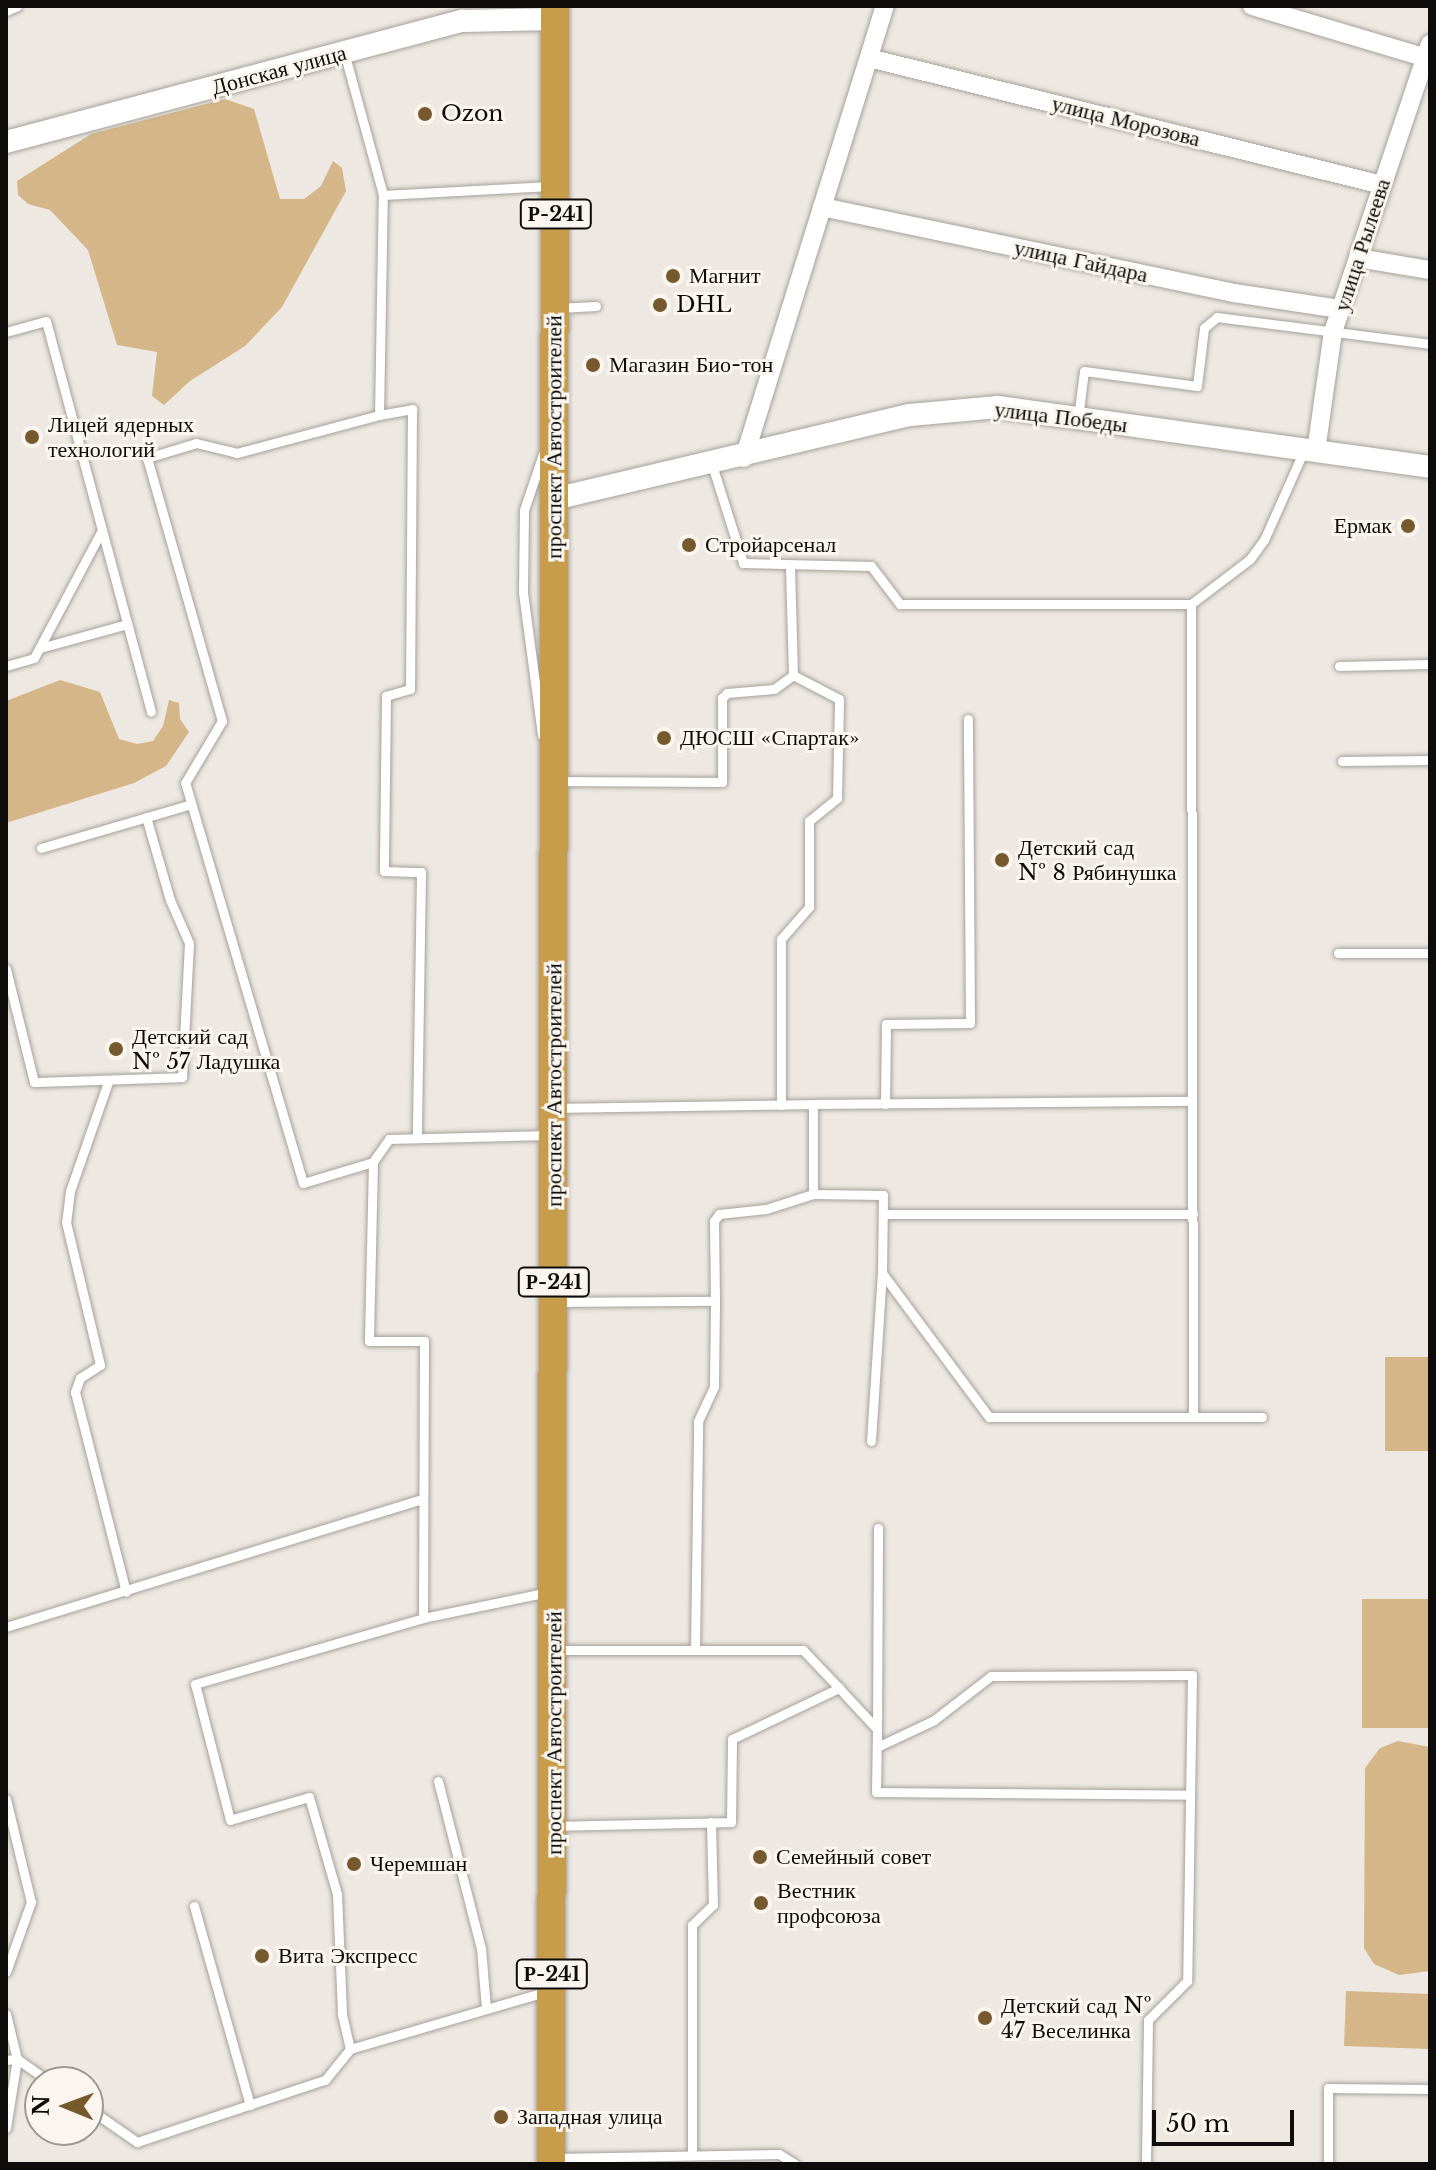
<!DOCTYPE html>
<meta charset="utf-8">
<style>
body{margin:0}
#map{position:relative;width:1436px;height:2170px;overflow:hidden;background:#ede8e2;font-family:"Libre Baskerville",serif}
div>[style]{position:absolute}
.green>*{inset:0;background:#d4b689;transform-origin:0 0}
.roads{filter:drop-shadow(0 0 2px #a6a19b) drop-shadow(0 0 2px #a6a19b)}
.service>*{height:9px;margin:-4.5px;padding:0 4.5px;transform-origin:4.5px;border-radius:4.5px;background:#fff}
.minor>*{height:18px;margin:-9px;padding:0 9px;transform-origin:9px;border-radius:9px;background:#fff}
.tertiary>*{height:22px;margin:-11px;padding:0 11px;transform-origin:11px;border-radius:11px;background:#fff}
.trunk>*{height:28px;margin:-14px;padding:0 14px;transform-origin:14px;border-radius:14px;background:#c79c4b}
.dots>*{width:22px;height:22px;translate:-50% -50%;box-sizing:border-box;border:4px solid #faf6ef;border-radius:50%}
span{translate:-50% -50%;white-space:nowrap;text-align:center;line-height:1.15;-webkit-text-stroke:6px #faf6ef;paint-order:stroke}
.shield-label span{padding:2px 6px;background:#faf6ef;border:2px solid;border-radius:6px;-webkit-text-stroke-width:0}
.shield-label{font-size:20px;color:#0e0c0a;font-weight:700}
.street-label{font-size:22px;color:#0e0c0a}
.poi-label{font-size:22px;color:#0e0c0a}
.left{translate:0 -50%;text-align:left}
.right{translate:-100% -50%;text-align:right}
.frame{position:absolute;inset:0;border:8px solid #0e0c0a;pointer-events:none}
.north{position:absolute;left:24px;top:2066px;width:80px;height:80px;box-sizing:border-box;background:#faf6ef;border:2px solid #9c9893;border-radius:50%;rotate:271deg;font-size:22px;font-weight:700;line-height:32px;text-align:center;color:#0e0c0a}
.north::after{content:'';display:block;margin:auto;width:28px;height:36px;background:#765a2d;clip-path:polygon(50% 0,100% 100%,50% 72%,0 100%)}
.scale{position:absolute;left:1152px;top:2110px;width:142px;height:36px;box-sizing:border-box;border:4px solid #0e0c0a;border-top:0;padding-left:10px;font-size:24px;line-height:28px;white-space:nowrap;color:#0e0c0a;-webkit-text-stroke:6px #faf6ef;paint-order:stroke}
</style>
<div id="map">
<div class="green">
<div style="clip-path:polygon(225px 99px,254px 109px,280px 199px,304px 199px,321px 186px,333px 161px,342px 168px,346px 191px,282px 307px,245px 346px,190px 381px,164px 405px,152px 396px,157px 352px,117px 345px,88px 250px,50px 210px,28px 204px,18px 195px,17px 181px,91px 134px)"></div>
<div style="clip-path:polygon(60px 680px,100px 692px,119px 739px,137px 744px,153px 741px,163px 726px,169px 700px,179px 703px,180px 719px,189px 732px,166px 766px,134px 783px,6px 823px,6px 701px)"></div>
<div style="left:1385px;top:1357px;width:45px;height:94px"></div>
<div style="left:1362px;top:1599px;width:68px;height:129px"></div>
<div style="clip-path:polygon(1398px 1741px,1430px 1747px,1430px 1971px,1399px 1975px,1374px 1964px,1364px 1948px,1365px 1768px,1380px 1748px)"></div>
<div style="left:1346px;top:1991px;width:84px;height:55px;rotate:2deg"></div>
</div>
<div class="roads">
<div class="service">
<div style="left:6px;top:11px;width:12px;rotate:-24deg"></div>
<div style="left:344px;top:52px;width:148px;rotate:74.7deg"></div>
<div style="left:558px;top:308px;width:38px;rotate:-3deg"></div>
<div style="left:6px;top:332px;width:41px;rotate:-15.4deg"></div>
<div style="left:46px;top:321px;width:216px;rotate:75deg"></div>
<div style="left:102px;top:530px;width:145px;rotate:118deg"></div>
<div style="left:34px;top:658px;width:29px;rotate:164deg"></div>
<div style="left:379px;top:415px;width:34px;rotate:-10deg"></div>
<div style="left:412px;top:409px;width:280px;rotate:90.4deg"></div>
<div style="left:410px;top:689px;width:25px;rotate:164deg"></div>
<div style="left:386px;top:696px;width:175px;rotate:90.7deg"></div>
<div style="left:384px;top:871px;width:37px;rotate:2deg"></div>
<div style="left:421px;top:872px;width:266px;rotate:90.9deg"></div>
<div style="left:1078px;top:418px;width:47px;rotate:-82.7deg"></div>
<div style="left:1084px;top:371px;width:114px;rotate:7.6deg"></div>
<div style="left:1197px;top:386px;width:58px;rotate:-83.1deg"></div>
<div style="left:1204px;top:328px;width:17px;rotate:-40deg"></div>
<div style="left:1217px;top:317px;width:215px;rotate:7.2deg"></div>
<div style="left:712px;top:465px;width:103px;rotate:72.4deg"></div>
<div style="left:743px;top:563px;width:128px;rotate:1.3deg"></div>
<div style="left:871px;top:566px;width:48px;rotate:52.7deg"></div>
<div style="left:900px;top:604px;width:291px"></div>
<div style="left:1191px;top:604px;width:813px;rotate:89.86deg"></div>
<div style="left:102px;top:530px;width:188px;rotate:74.9deg"></div>
<div style="left:1191px;top:604px;width:74px;rotate:-37.3deg"></div>
<div style="left:1250px;top:559px;width:24px;rotate:-54deg"></div>
<div style="left:1264px;top:540px;width:98px;rotate:-66deg"></div>
<div style="left:40px;top:648px;width:90px;rotate:-15.4deg"></div>
<div style="left:1339px;top:666px;width:91px;rotate:-1.3deg"></div>
<div style="left:542px;top:735px;width:144px;rotate:-97.6deg"></div>
<div style="left:523px;top:592px;width:82px;rotate:-89.3deg"></div>
<div style="left:524px;top:510px;width:59px;rotate:-71.3deg"></div>
<div style="left:1342px;top:761px;width:88px;rotate:-0.7deg"></div>
<div style="left:556px;top:781px;width:166px;rotate:0.3deg"></div>
<div style="left:722px;top:782px;width:84px;rotate:-90deg"></div>
<div style="left:722px;top:698px;width:7px;rotate:-45deg"></div>
<div style="left:727px;top:693px;width:47px;rotate:-4.9deg"></div>
<div style="left:774px;top:689px;width:24px;rotate:-36deg"></div>
<div style="left:793px;top:675px;width:108px;rotate:-91.6deg"></div>
<div style="left:41px;top:848px;width:156px;rotate:-16.3deg"></div>
<div style="left:1338px;top:953px;width:92px"></div>
<div style="left:6px;top:969px;width:116px;rotate:76.1deg"></div>
<div style="left:34px;top:1082px;width:148px;rotate:-1.9deg"></div>
<div style="left:182px;top:1077px;width:134px;rotate:-87deg"></div>
<div style="left:189px;top:943px;width:47px;rotate:-113.8deg"></div>
<div style="left:170px;top:900px;width:86px;rotate:-106.1deg"></div>
<div style="left:108px;top:1082px;width:115px;rotate:109.2deg"></div>
<div style="left:70px;top:1191px;width:31px;rotate:97deg"></div>
<div style="left:66px;top:1222px;width:147px;rotate:76.6deg"></div>
<div style="left:100px;top:1365px;width:24px;rotate:147deg"></div>
<div style="left:80px;top:1378px;width:15px;rotate:110deg"></div>
<div style="left:75px;top:1392px;width:206px;rotate:75.7deg"></div>
<div style="left:813px;top:1104px;width:379px;rotate:-0.5deg"></div>
<div style="left:885px;top:1104px;width:80px;rotate:-89.3deg"></div>
<div style="left:886px;top:1024px;width:84px;rotate:-0.7deg"></div>
<div style="left:970px;top:1023px;width:304px;rotate:-90.4deg"></div>
<div style="left:781px;top:1105px;width:166px;rotate:-90deg"></div>
<div style="left:781px;top:939px;width:43px;rotate:-48.8deg"></div>
<div style="left:809px;top:907px;width:86px;rotate:-90deg"></div>
<div style="left:809px;top:821px;width:36px;rotate:-39deg"></div>
<div style="left:837px;top:798px;width:99px;rotate:-88.8deg"></div>
<div style="left:839px;top:699px;width:52px;rotate:-152.4deg"></div>
<div style="left:548px;top:1135px;width:159px;rotate:178.6deg"></div>
<div style="left:389px;top:1139px;width:28px;rotate:125deg"></div>
<div style="left:373px;top:1162px;width:73px;rotate:163.3deg"></div>
<div style="left:303px;top:1183px;width:417px;rotate:-106.4deg"></div>
<div style="left:185px;top:783px;width:72px;rotate:-59.2deg"></div>
<div style="left:222px;top:721px;width:273px;rotate:-105.9deg"></div>
<div style="left:147px;top:458px;width:51px;rotate:-17deg"></div>
<div style="left:196px;top:443px;width:42px;rotate:13.7deg"></div>
<div style="left:237px;top:453px;width:147px;rotate:-15deg"></div>
<div style="left:379px;top:415px;width:220px;rotate:-89deg"></div>
<div style="left:383px;top:195px;width:167px;rotate:-3.1deg"></div>
<div style="left:373px;top:1162px;width:179px;rotate:91.3deg"></div>
<div style="left:369px;top:1341px;width:55px"></div>
<div style="left:424px;top:1341px;width:277px;rotate:90.2deg"></div>
<div style="left:813px;top:1194px;width:70px;rotate:0.8deg"></div>
<div style="left:883px;top:1195px;width:78px;rotate:90.7deg"></div>
<div style="left:882px;top:1273px;width:179px;rotate:53.4deg"></div>
<div style="left:989px;top:1417px;width:273px"></div>
<div style="left:883px;top:1214px;width:310px"></div>
<div style="left:554px;top:1302px;width:161px;rotate:-0.4deg"></div>
<div style="left:715px;top:1301px;width:80px;rotate:-90.7deg"></div>
<div style="left:714px;top:1221px;width:9px;rotate:-54deg"></div>
<div style="left:719px;top:1214px;width:47px;rotate:-6.1deg"></div>
<div style="left:766px;top:1209px;width:49px;rotate:-17.7deg"></div>
<div style="left:813px;top:1194px;width:90px;rotate:-90deg"></div>
<div style="left:813px;top:1104px;width:258px;rotate:179.1deg"></div>
<div style="left:871px;top:1441px;width:168px;rotate:-86.3deg"></div>
<div style="left:6px;top:1627px;width:433px;rotate:-17.1deg"></div>
<div style="left:555px;top:1650px;width:248px"></div>
<div style="left:803px;top:1650px;width:52px;rotate:46.5deg"></div>
<div style="left:695px;top:1650px;width:229px;rotate:-89.2deg"></div>
<div style="left:698px;top:1421px;width:38px;rotate:-65deg"></div>
<div style="left:714px;top:1386px;width:85px;rotate:-89.3deg"></div>
<div style="left:877px;top:1729px;width:201px;rotate:-89.7deg"></div>
<div style="left:877px;top:1747px;width:63px;rotate:-25.3deg"></div>
<div style="left:934px;top:1720px;width:72px;rotate:-37.7deg"></div>
<div style="left:991px;top:1676px;width:201px;rotate:-0.3deg"></div>
<div style="left:1192px;top:1675px;width:306px;rotate:90.9deg"></div>
<div style="left:1187px;top:1981px;width:55px;rotate:135deg"></div>
<div style="left:1148px;top:2020px;width:144px;rotate:90.8deg"></div>
<div style="left:438px;top:1781px;width:172px;rotate:75.6deg"></div>
<div style="left:481px;top:1948px;width:61px;rotate:85.3deg"></div>
<div style="left:6px;top:1799px;width:106px;rotate:76.4deg"></div>
<div style="left:31px;top:1902px;width:74px;rotate:109.7deg"></div>
<div style="left:555px;top:1826px;width:176px;rotate:-1.3deg"></div>
<div style="left:731px;top:1822px;width:83px;rotate:-89.3deg"></div>
<div style="left:732px;top:1739px;width:119px;rotate:-25.5deg"></div>
<div style="left:839px;top:1688px;width:56px;rotate:47.2deg"></div>
<div style="left:877px;top:1729px;width:63px;rotate:90.9deg"></div>
<div style="left:876px;top:1792px;width:314px;rotate:0.5deg"></div>
<div style="left:194px;top:1906px;width:207px;rotate:74.3deg"></div>
<div style="left:6px;top:2014px;width:46px;rotate:76.3deg"></div>
<div style="left:17px;top:2059px;width:70px;rotate:99.1deg"></div>
<div style="left:350px;top:2049px;width:37px;rotate:-103deg"></div>
<div style="left:342px;top:2013px;width:119px;rotate:-92.4deg"></div>
<div style="left:337px;top:1894px;width:101px;rotate:-106.1deg"></div>
<div style="left:309px;top:1797px;width:82px;rotate:163.8deg"></div>
<div style="left:230px;top:1820px;width:140px;rotate:-104.4deg"></div>
<div style="left:195px;top:1684px;width:237px;rotate:-16.1deg"></div>
<div style="left:423px;top:1618px;width:129px;rotate:-11.7deg"></div>
<div style="left:6px;top:2060px;width:11px;rotate:-5deg"></div>
<div style="left:17px;top:2059px;width:40px;rotate:34.9deg"></div>
<div style="left:88px;top:2108px;width:60px;rotate:34.8deg"></div>
<div style="left:137px;top:2142px;width:198px;rotate:-18.3deg"></div>
<div style="left:325px;top:2080px;width:40px;rotate:-51deg"></div>
<div style="left:350px;top:2049px;width:206px;rotate:-16.3deg"></div>
<div style="left:692px;top:2155px;width:230px;rotate:-90deg"></div>
<div style="left:692px;top:1925px;width:29px;rotate:-44deg"></div>
<div style="left:713px;top:1905px;width:83px;rotate:-91.4deg"></div>
<div style="left:554px;top:2158px;width:225px;rotate:-1deg"></div>
<div style="left:779px;top:2154px;width:19px;rotate:32deg"></div>
<div style="left:1328px;top:2164px;width:76px;rotate:-90deg"></div>
<div style="left:1328px;top:2088px;width:102px;rotate:0.6deg"></div>
</div>
<div class="minor">
<div style="left:1252px;top:6px;width:186px;rotate:16.6deg"></div>
<div style="left:869px;top:58px;width:528px;rotate:13.9deg"></div>
<div style="left:822px;top:207px;width:421px;rotate:11.8deg"></div>
<div style="left:1234px;top:293px;width:107px;rotate:8.6deg"></div>
<div style="left:1358px;top:258px;width:73px;rotate:9.5deg"></div>
<div style="left:1316px;top:451px;width:120px;rotate:-81.9deg"></div>
<div style="left:1333px;top:332px;width:304px;rotate:-71.4deg"></div>
<div style="left:744px;top:458px;width:473px;rotate:-72.7deg"></div>
</div>
<div class="tertiary">
<div style="left:6px;top:142px;width:472px;rotate:-14.9deg"></div>
<div style="left:462px;top:21px;width:92px;rotate:-1.2deg"></div>
<div style="left:554px;top:499px;width:366px;rotate:-13.3deg"></div>
<div style="left:910px;top:415px;width:88px;rotate:-5.2deg"></div>
<div style="left:998px;top:407px;width:436px;rotate:7.9deg"></div>
</div>
<div class="trunk">
<div style="left:551px;top:2164px;width:2158px;rotate:-89.89deg"></div>
</div>
</div>
<div class="dots">
<div style="left:425px;top:114px;background:#765a2d"></div>
<div style="left:673px;top:276px;background:#765a2d"></div>
<div style="left:660px;top:305px;background:#765a2d"></div>
<div style="left:593px;top:365px;background:#765a2d"></div>
<div style="left:32px;top:437px;background:#765a2d"></div>
<div style="left:1408px;top:526px;background:#765a2d"></div>
<div style="left:689px;top:545px;background:#765a2d"></div>
<div style="left:664px;top:738px;background:#765a2d"></div>
<div style="left:1002px;top:860px;background:#765a2d"></div>
<div style="left:116px;top:1049px;background:#765a2d"></div>
<div style="left:760px;top:1857px;background:#765a2d"></div>
<div style="left:354px;top:1864px;background:#765a2d"></div>
<div style="left:761px;top:1903px;background:#765a2d"></div>
<div style="left:262px;top:1956px;background:#765a2d"></div>
<div style="left:985px;top:2018px;background:#765a2d"></div>
<div style="left:501px;top:2117px;background:#765a2d"></div>
</div>
<div class="shield-label">
<span style="left:556px;top:214px">Р-241</span>
<span style="left:554px;top:1282px">Р-241</span>
<span style="left:552px;top:1974px">Р-241</span>
</div>
<div class="street-label">
<span style="left:279px;top:70px;rotate:-15deg">Донская улица</span>
<span style="left:1126px;top:121px;rotate:14deg">улица Морозова</span>
<span style="left:1362px;top:245px;rotate:-72deg">улица Рылеева</span>
<span style="left:1081px;top:261px;rotate:12deg">улица Гайдара</span>
<span style="left:1061px;top:417px;rotate:7deg">улица Победы</span>
<span style="left:554px;top:437px;rotate:-90deg">проспект Автостроителей</span>
<span style="left:554px;top:1085px;rotate:-90deg">проспект Автостроителей</span>
<span style="left:554px;top:1733px;rotate:-90deg">проспект Автостроителей</span>
</div>
<div class="poi-label">
<span class="left" style="left:441px;top:114px">Ozon</span>
<span class="left" style="left:689px;top:276px">Магнит</span>
<span class="left" style="left:676px;top:305px">DHL</span>
<span class="left" style="left:609px;top:365px">Магазин Био-тон</span>
<span class="left" style="left:48px;top:437px">Лицей ядерных<br>технологий</span>
<span class="right" style="left:1392px;top:526px">Ермак</span>
<span class="left" style="left:705px;top:545px">Стройарсенал</span>
<span class="left" style="left:680px;top:738px">ДЮСШ «Спартак»</span>
<span class="left" style="left:1018px;top:860px">Детский сад<br>№ 8 Рябинушка</span>
<span class="left" style="left:132px;top:1049px">Детский сад<br>№ 57 Ладушка</span>
<span class="left" style="left:776px;top:1857px">Семейный совет</span>
<span class="left" style="left:370px;top:1864px">Черемшан</span>
<span class="left" style="left:777px;top:1903px">Вестник<br>профсоюза</span>
<span class="left" style="left:278px;top:1956px">Вита Экспресс</span>
<span class="left" style="left:1001px;top:2018px">Детский сад №<br>47 Веселинка</span>
<span class="left" style="left:517px;top:2117px">Западная улица</span>
</div>
<div class="frame"></div>
<div class="north">N</div>
<div class="scale">50 m</div>
</div>
